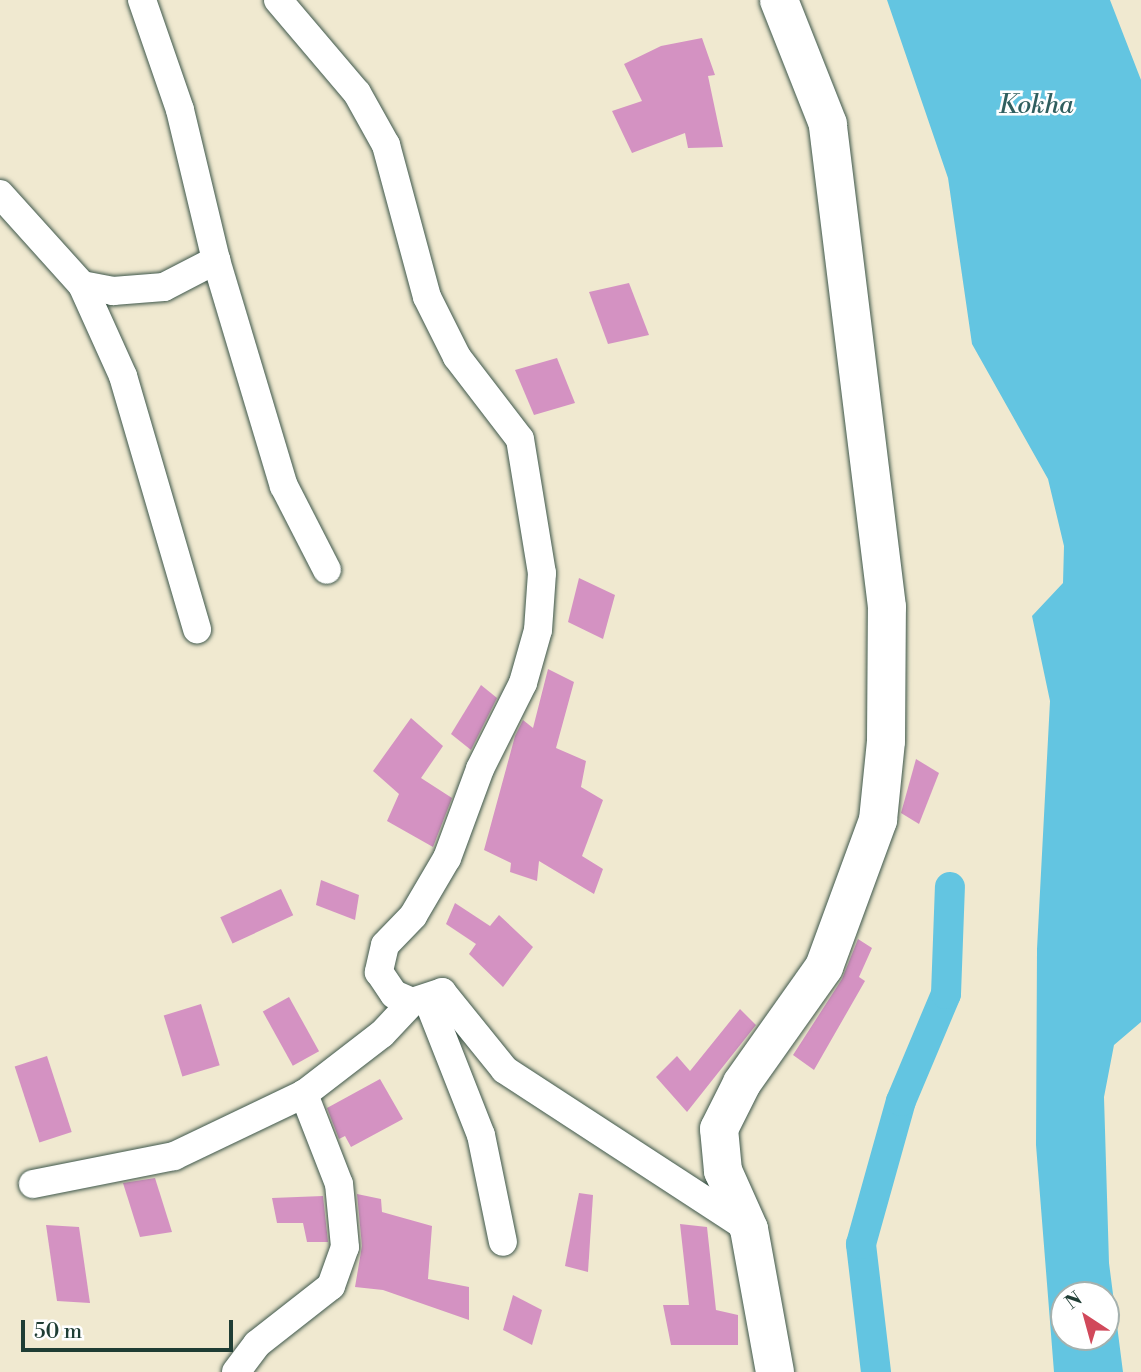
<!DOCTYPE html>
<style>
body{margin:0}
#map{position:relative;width:1141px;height:1372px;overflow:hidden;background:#f0e9d0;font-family:"Libre Bodoni",serif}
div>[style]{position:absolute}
.water>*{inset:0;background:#63c5e1}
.canal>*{height:30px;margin:-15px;padding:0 15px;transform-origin:15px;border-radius:15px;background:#63c5e1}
.building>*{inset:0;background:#d492c2;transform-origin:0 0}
.roads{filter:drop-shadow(0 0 2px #3e574b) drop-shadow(0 0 2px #3e574b)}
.street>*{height:28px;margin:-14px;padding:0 14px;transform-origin:14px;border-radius:14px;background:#fff}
.secondary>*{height:38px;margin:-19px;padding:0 19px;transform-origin:19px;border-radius:19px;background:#fff}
span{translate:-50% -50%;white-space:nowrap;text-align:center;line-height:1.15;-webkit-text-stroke:5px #fff;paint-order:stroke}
.water-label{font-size:26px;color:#305f5f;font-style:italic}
.north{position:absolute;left:1050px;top:1281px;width:70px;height:70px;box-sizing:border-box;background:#fff;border:2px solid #a5b1ae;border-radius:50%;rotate:324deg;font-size:19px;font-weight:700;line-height:28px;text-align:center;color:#1f3d34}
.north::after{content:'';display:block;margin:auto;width:24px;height:32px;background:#d1495b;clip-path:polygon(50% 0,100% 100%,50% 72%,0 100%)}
.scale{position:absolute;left:21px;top:1320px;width:212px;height:32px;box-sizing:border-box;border:4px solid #1f3d34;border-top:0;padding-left:9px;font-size:21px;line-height:24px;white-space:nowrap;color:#1f3d34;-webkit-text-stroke:5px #fff;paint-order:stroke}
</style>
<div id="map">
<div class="water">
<div style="clip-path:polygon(evenodd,887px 0,1110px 0,1141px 80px,1141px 1022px,1114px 1045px,1104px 1097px,1109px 1263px,1123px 1372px,1054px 1372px,1036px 1145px,1037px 949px,1050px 701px,1032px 616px,1063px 583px,1064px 546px,1048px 479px,972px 344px,948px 178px,887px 0,1106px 1295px,1106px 1337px,1064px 1337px,1064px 1295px,1106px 1295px)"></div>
</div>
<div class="canal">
<div style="left:876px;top:1372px;width:129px;rotate:-96.7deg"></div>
<div style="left:861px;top:1244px;width:148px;rotate:-74.4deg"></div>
<div style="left:901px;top:1101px;width:116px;rotate:-67.2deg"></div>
<div style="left:946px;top:994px;width:107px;rotate:-87.9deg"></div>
</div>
<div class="building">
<div style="clip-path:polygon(702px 38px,715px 75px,708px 76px,723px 147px,688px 148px,685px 133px,632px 153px,612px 111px,642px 101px,624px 64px,661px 46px)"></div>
<div style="clip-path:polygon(629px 283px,649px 335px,608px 344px,589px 292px)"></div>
<div style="clip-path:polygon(557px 358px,575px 403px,534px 415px,515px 370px)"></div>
<div style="clip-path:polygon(579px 578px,615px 595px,603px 639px,568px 622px)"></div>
<div style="clip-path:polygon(548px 669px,574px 682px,556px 748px,586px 761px,581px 787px,603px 800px,582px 856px,603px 869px,594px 894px,539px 861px,537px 881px,510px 872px,511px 863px,484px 850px,515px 736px,523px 720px,533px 728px)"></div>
<div style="clip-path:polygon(481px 685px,497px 698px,471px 750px,451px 734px)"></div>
<div style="clip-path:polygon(411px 718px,443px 746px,421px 778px,452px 798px,433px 847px,387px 821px,399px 794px,373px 771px)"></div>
<div style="clip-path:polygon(916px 759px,939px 773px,919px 824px,901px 813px)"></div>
<div style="clip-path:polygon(321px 880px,359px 895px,355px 920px,316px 905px)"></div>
<div style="left:281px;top:889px;width:29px;height:67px;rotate:65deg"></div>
<div style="clip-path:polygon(455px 903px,490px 926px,499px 915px,533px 947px,503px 987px,469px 954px,476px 944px,446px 924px)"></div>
<div style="clip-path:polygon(858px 939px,872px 948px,859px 977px,865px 981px,814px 1070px,793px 1055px,842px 979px)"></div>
<div style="left:289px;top:997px;width:62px;height:30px;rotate:61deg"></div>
<div style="left:201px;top:1004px;width:64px;height:39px;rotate:73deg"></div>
<div style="clip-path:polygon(740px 1009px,756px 1025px,687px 1112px,656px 1077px,677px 1056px,690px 1071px)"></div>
<div style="left:47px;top:1056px;width:80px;height:34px;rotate:72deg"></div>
<div style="clip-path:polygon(380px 1079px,403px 1119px,351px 1147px,345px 1136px,339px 1139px,327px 1108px)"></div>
<div style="clip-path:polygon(155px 1178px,172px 1232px,140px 1237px,123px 1183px)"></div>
<div style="clip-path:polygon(579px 1193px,593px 1195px,588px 1272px,565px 1266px)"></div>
<div style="clip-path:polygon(357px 1194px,381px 1199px,382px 1212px,432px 1226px,428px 1279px,469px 1287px,469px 1320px,383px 1290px,355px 1287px,362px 1246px)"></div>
<div style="clip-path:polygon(323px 1196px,328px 1242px,307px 1242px,303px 1223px,277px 1223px,272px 1198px)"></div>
<div style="clip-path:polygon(680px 1224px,707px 1227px,716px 1310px,738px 1315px,738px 1345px,671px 1345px,663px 1305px,689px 1305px)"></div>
<div style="clip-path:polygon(46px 1225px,79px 1227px,90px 1303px,57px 1301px)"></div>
<div style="clip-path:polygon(513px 1295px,542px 1310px,532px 1345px,503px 1330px)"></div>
</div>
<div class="roads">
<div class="street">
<div style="left:142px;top:0;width:116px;rotate:70.9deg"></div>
<div style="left:180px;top:110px;width:154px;rotate:76.5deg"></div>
<div style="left:216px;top:260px;width:236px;rotate:73.3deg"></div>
<div style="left:284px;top:486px;width:94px;rotate:62.9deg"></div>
<div style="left:278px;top:0;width:122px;rotate:49.7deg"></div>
<div style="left:357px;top:93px;width:60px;rotate:60.9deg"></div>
<div style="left:386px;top:145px;width:157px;rotate:74.9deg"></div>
<div style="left:427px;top:297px;width:67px;rotate:63.4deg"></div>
<div style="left:457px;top:357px;width:103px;rotate:52.5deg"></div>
<div style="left:520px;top:439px;width:136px;rotate:80.7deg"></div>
<div style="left:542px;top:573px;width:57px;rotate:94deg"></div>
<div style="left:538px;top:630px;width:55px;rotate:105.8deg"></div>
<div style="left:523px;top:683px;width:96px;rotate:116.6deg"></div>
<div style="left:480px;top:769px;width:95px;rotate:110.3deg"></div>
<div style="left:447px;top:858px;width:67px;rotate:120.4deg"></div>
<div style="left:413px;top:916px;width:40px;rotate:134deg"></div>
<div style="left:385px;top:945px;width:28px;rotate:103deg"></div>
<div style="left:379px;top:972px;width:27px;rotate:56deg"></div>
<div style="left:394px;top:994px;width:20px;rotate:24deg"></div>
<div style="left:412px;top:1002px;width:32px;rotate:-18deg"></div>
<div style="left:442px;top:992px;width:100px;rotate:51.1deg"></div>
<div style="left:505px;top:1070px;width:291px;rotate:33.1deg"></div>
<div style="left:0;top:194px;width:122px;rotate:48deg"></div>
<div style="left:82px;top:285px;width:100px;rotate:65.7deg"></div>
<div style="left:123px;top:376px;width:264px;rotate:73.7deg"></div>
<div style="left:82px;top:285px;width:32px;rotate:11deg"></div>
<div style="left:113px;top:291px;width:51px;rotate:-4.5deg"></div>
<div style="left:164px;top:287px;width:59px;rotate:-27.4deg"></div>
<div style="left:427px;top:998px;width:147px;rotate:68.5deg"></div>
<div style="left:481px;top:1135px;width:109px;rotate:78.4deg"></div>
<div style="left:33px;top:1184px;width:144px;rotate:-11.2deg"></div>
<div style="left:174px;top:1156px;width:144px;rotate:-25.5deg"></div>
<div style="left:236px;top:1372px;width:35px;rotate:-53deg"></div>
<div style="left:257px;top:1344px;width:94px;rotate:-38.1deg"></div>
<div style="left:331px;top:1286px;width:41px;rotate:-70.3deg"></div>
<div style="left:345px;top:1247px;width:63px;rotate:-95.4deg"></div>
<div style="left:339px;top:1184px;width:97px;rotate:-111.3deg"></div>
<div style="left:304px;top:1094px;width:98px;rotate:-37.6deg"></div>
<div style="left:382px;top:1034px;width:44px;rotate:-46.8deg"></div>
</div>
<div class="secondary">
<div style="left:775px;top:1372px;width:145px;rotate:-100.3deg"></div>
<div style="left:749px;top:1229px;width:64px;rotate:-114.1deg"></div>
<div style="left:723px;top:1171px;width:42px;rotate:-95.4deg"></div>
<div style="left:719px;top:1129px;width:51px;rotate:-63.4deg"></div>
<div style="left:742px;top:1083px;width:142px;rotate:-54.7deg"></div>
<div style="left:824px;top:967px;width:157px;rotate:-69.8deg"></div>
<div style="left:878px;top:820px;width:79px;rotate:-84.2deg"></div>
<div style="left:886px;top:741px;width:134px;rotate:-89.6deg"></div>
<div style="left:887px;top:607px;width:487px;rotate:-97deg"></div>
<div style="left:828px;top:124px;width:133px;rotate:-111.6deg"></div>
</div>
</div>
<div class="water-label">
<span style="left:1036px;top:106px">Kokha</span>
</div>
<div class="north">N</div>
<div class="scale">50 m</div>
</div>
